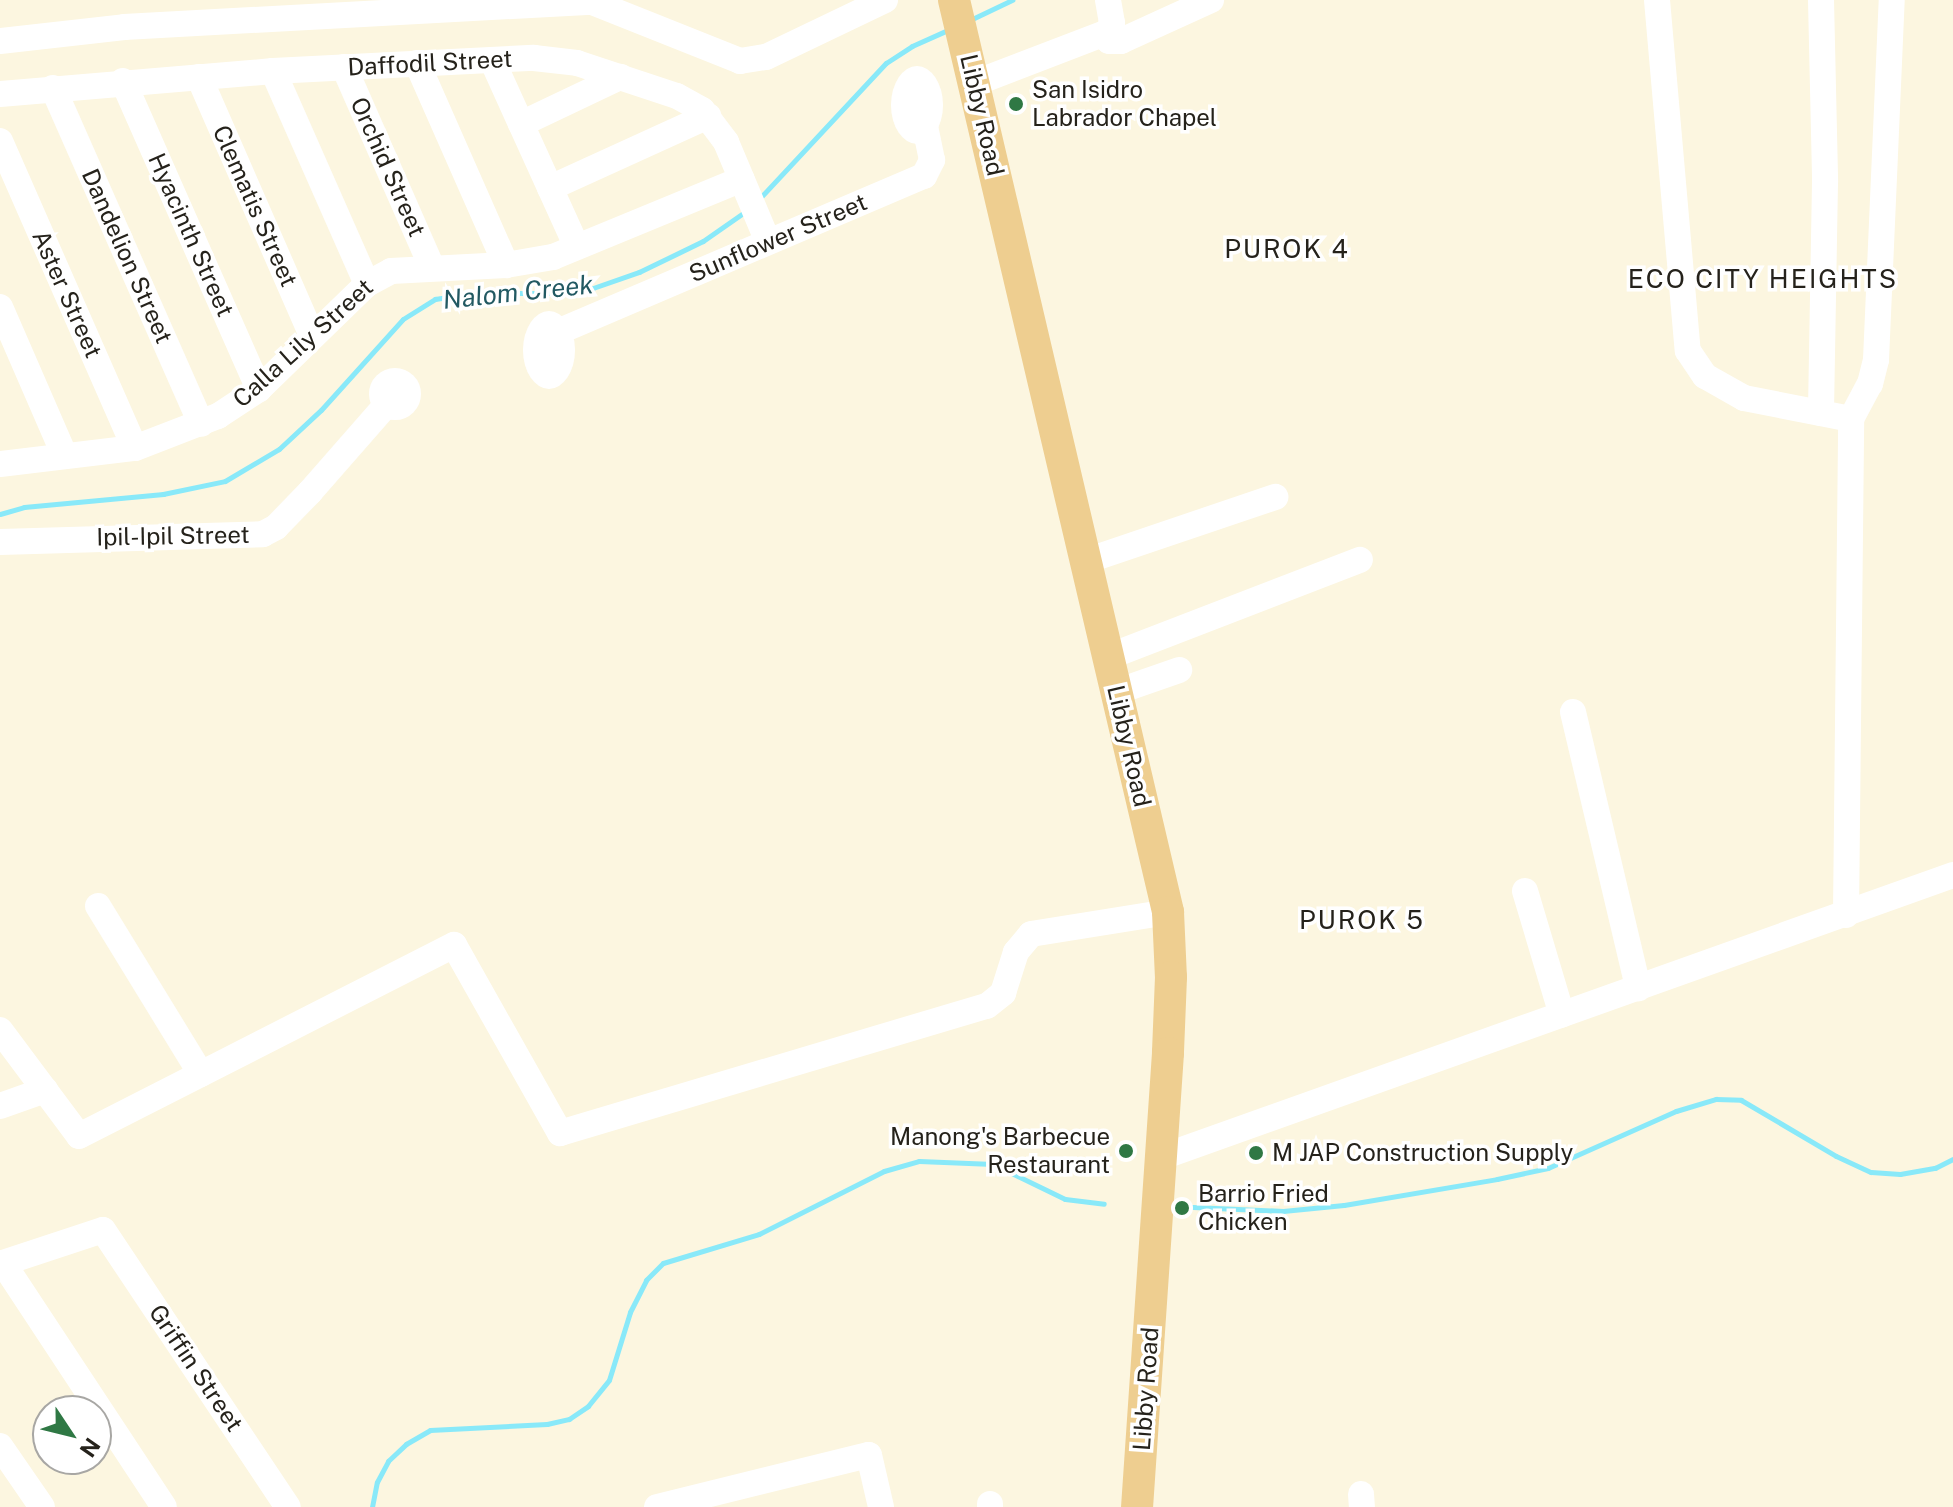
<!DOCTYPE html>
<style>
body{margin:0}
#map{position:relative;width:1953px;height:1507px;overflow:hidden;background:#fcf6e0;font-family:"Public Sans",sans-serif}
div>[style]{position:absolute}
.stream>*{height:5px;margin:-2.5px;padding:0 2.5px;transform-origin:2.5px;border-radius:2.5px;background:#89e9f9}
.minor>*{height:26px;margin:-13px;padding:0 13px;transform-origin:13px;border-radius:13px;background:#fff}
.minor>.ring{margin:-13px;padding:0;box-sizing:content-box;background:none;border:26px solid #fff;border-radius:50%}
.major>*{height:32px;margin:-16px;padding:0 16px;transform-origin:16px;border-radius:16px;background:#eece90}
.dots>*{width:22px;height:22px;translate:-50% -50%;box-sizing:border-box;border:4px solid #fff;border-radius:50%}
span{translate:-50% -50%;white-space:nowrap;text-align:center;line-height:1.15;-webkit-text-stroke:7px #fff;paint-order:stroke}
.street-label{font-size:24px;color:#25221b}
.poi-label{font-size:24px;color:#25221b}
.left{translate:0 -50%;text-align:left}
.right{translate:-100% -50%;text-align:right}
.neighbourhood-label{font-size:26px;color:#25221b;letter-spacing:2px}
.water-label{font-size:26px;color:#225962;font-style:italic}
.north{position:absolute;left:32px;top:1395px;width:80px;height:80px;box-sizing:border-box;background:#fff;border:2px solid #a8a7a4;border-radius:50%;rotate:125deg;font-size:22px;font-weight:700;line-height:32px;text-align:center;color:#25221b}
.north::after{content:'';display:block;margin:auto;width:28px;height:36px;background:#2f7844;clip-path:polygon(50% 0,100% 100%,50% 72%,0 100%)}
</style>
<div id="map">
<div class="stream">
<div style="left:970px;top:20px;width:47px;rotate:-25.5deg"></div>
<div style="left:759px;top:199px;width:186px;rotate:-47deg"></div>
<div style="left:886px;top:63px;width:31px;rotate:-33deg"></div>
<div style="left:912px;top:46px;width:42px;rotate:-24.1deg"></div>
<div style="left:0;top:514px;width:25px;rotate:-16deg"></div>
<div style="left:24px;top:507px;width:140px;rotate:-5.3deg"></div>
<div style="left:163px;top:494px;width:63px;rotate:-11.8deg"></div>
<div style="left:225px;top:481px;width:63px;rotate:-30.7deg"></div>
<div style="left:279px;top:449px;width:57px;rotate:-42.9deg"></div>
<div style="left:321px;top:410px;width:122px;rotate:-48deg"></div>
<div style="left:403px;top:319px;width:38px;rotate:-32deg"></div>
<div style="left:435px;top:299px;width:37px;rotate:-9deg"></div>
<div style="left:472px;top:293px;width:81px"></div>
<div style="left:553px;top:293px;width:40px;rotate:-7.1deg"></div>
<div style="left:593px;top:288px;width:49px;rotate:-19.2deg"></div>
<div style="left:639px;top:272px;width:71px;rotate:-25.8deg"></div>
<div style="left:703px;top:241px;width:52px;rotate:-34.9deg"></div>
<div style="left:1193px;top:1207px;width:90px;rotate:2.5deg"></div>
<div style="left:1283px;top:1211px;width:61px;rotate:-5.6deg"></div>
<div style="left:1344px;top:1205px;width:155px;rotate:-9.6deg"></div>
<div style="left:1497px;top:1179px;width:52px;rotate:-12.2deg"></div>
<div style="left:1548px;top:1168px;width:140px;rotate:-24deg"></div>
<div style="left:1676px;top:1111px;width:42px;rotate:-16.7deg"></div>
<div style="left:1716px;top:1099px;width:25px;rotate:2deg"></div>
<div style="left:1741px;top:1100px;width:110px;rotate:30.5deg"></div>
<div style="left:1836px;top:1156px;width:38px;rotate:25deg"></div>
<div style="left:1871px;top:1172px;width:29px;rotate:4deg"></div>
<div style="left:1900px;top:1174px;width:36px;rotate:-10deg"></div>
<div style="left:1935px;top:1168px;width:20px;rotate:-27deg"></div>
<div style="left:372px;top:1507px;width:25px;rotate:-79deg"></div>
<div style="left:377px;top:1482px;width:24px;rotate:-62deg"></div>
<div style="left:388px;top:1461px;width:25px;rotate:-43deg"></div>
<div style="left:406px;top:1444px;width:28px;rotate:-30deg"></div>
<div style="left:430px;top:1430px;width:117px;rotate:-2.9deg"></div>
<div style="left:547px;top:1424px;width:23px;rotate:-13deg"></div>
<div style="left:569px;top:1419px;width:23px;rotate:-34deg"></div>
<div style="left:588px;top:1406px;width:33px;rotate:-51deg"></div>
<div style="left:609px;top:1380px;width:71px;rotate:-72.8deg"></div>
<div style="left:630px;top:1312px;width:36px;rotate:-63deg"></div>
<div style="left:646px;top:1280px;width:24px;rotate:-45deg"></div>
<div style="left:663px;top:1263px;width:100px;rotate:-16.8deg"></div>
<div style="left:759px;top:1234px;width:140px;rotate:-26.7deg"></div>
<div style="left:884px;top:1171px;width:36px;rotate:-16deg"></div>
<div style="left:919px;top:1161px;width:74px;rotate:2.3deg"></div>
<div style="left:993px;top:1164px;width:80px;rotate:25.9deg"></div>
<div style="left:1065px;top:1199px;width:39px;rotate:7deg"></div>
</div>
<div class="minor">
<div style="left:587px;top:0;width:165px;rotate:21.7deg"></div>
<div style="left:740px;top:61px;width:26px;rotate:-9deg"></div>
<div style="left:766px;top:57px;width:132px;rotate:-25.6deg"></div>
<div style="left:1657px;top:0;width:352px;rotate:85deg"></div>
<div style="left:1688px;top:351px;width:30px;rotate:56deg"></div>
<div style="left:1705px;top:376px;width:45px;rotate:29.4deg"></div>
<div style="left:1744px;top:398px;width:109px;rotate:11.1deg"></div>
<div style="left:1821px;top:0;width:182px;rotate:88.7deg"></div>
<div style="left:1825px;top:182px;width:231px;rotate:91deg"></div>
<div style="left:1103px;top:35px;width:8px;rotate:45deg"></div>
<div style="left:1109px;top:41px;width:12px"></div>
<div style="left:1121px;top:41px;width:99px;rotate:-24.5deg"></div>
<div style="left:0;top:41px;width:125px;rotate:-6.4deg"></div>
<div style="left:124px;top:27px;width:468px;rotate:-3.1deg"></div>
<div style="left:492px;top:60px;width:205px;rotate:65.6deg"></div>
<div style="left:417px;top:63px;width:221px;rotate:66.2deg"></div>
<div style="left:344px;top:67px;width:219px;rotate:66.3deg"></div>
<div style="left:273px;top:71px;width:233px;rotate:66.2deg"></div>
<div style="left:199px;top:77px;width:283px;rotate:66.4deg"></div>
<div class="ring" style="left:904px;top:79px;width:-2px;height:-2px"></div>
<div style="left:123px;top:81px;width:337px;rotate:66.2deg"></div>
<div style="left:975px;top:83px;width:142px;rotate:-21deg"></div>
<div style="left:1108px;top:32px;width:10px;rotate:-66deg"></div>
<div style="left:1112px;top:23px;width:23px;rotate:-100deg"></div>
<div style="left:53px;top:88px;width:367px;rotate:66.2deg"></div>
<div style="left:0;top:94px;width:274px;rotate:-4.8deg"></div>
<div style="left:273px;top:71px;width:261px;rotate:-2.9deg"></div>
<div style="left:534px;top:58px;width:43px;rotate:6.6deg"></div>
<div style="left:577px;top:63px;width:105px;rotate:18.3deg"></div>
<div style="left:677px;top:96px;width:29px;rotate:29deg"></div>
<div style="left:702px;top:110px;width:40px;rotate:53deg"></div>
<div style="left:726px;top:142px;width:108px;rotate:67.2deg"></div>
<div style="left:521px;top:124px;width:110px;rotate:-25.4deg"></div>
<div style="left:0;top:141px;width:335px;rotate:66.3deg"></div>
<div style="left:550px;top:188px;width:174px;rotate:-24.5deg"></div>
<div style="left:0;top:307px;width:160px;rotate:66.5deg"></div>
<div class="ring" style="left:536px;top:324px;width:-2px;height:-2px"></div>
<div style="left:560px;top:331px;width:396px;rotate:-23.1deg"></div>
<div style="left:924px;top:176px;width:18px;rotate:-63deg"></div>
<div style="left:932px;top:160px;width:59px;rotate:-101.7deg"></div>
<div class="ring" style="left:382px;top:381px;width:0;height:0"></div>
<div style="left:0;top:464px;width:136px;rotate:-6.8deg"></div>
<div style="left:135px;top:448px;width:89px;rotate:-21.1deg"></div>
<div style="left:218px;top:416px;width:49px;rotate:-33.4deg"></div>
<div style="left:259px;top:389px;width:151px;rotate:-44.2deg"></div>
<div style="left:367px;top:284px;width:27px;rotate:-28deg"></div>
<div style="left:391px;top:271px;width:115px;rotate:-3deg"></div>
<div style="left:506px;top:265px;width:48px;rotate:-9.7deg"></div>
<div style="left:553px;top:257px;width:204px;rotate:-22.4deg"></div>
<div style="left:0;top:542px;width:263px;rotate:-1.7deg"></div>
<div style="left:263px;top:534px;width:15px;rotate:-28deg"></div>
<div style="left:276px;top:527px;width:49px;rotate:-45.8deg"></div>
<div style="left:310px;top:492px;width:117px;rotate:-48.8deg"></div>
<div style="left:1086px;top:561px;width:200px;rotate:-18.7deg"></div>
<div style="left:1108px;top:657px;width:270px;rotate:-21.1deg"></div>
<div style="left:1116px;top:692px;width:67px;rotate:-19.2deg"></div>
<div style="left:1573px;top:712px;width:284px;rotate:76.7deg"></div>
<div style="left:1525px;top:891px;width:129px;rotate:73.4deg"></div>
<div style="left:98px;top:906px;width:197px;rotate:58.5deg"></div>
<div style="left:1846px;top:915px;width:496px;rotate:-89.4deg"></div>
<div style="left:1851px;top:419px;width:40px;rotate:-62deg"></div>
<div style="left:1870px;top:384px;width:25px;rotate:-76deg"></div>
<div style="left:1876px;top:360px;width:360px;rotate:-87.5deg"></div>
<div style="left:0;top:1030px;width:132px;rotate:53.3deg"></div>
<div style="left:79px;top:1136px;width:421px;rotate:-27deg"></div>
<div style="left:454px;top:945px;width:216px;rotate:60.6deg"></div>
<div style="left:560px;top:1133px;width:445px;rotate:-16.6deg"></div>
<div style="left:987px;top:1006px;width:21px;rotate:-39deg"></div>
<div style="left:1003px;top:993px;width:43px;rotate:-72.4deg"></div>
<div style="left:1016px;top:952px;width:23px;rotate:-50deg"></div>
<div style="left:1031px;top:934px;width:139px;rotate:-9.1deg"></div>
<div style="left:0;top:1106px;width:48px;rotate:-19.6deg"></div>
<div style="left:1162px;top:1157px;width:840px;rotate:-19.62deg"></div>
<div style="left:3px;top:1263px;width:292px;rotate:56.6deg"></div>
<div style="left:0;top:1264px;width:108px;rotate:-18.3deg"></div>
<div style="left:103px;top:1230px;width:333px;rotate:56.3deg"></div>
<div style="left:0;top:1446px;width:74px;rotate:55.5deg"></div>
<div style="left:1361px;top:1494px;width:13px;rotate:86deg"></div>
<div style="left:657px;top:1507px;width:218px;rotate:-13.8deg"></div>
<div style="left:869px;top:1455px;width:53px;rotate:77deg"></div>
<div style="left:990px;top:1507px;width:3px;rotate:-90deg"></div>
</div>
<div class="major">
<div style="left:954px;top:0;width:937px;rotate:76.79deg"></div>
<div style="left:1168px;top:912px;width:65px;rotate:87.4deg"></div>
<div style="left:1171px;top:977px;width:76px;rotate:92.3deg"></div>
<div style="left:1168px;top:1053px;width:455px;rotate:93.9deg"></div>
</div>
<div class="dots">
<div style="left:1016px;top:104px;background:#2f7844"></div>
<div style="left:1126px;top:1151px;background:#2f7844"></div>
<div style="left:1256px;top:1153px;background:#2f7844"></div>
<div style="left:1182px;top:1208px;background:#2f7844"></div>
</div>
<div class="street-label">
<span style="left:430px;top:63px;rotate:-3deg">Daffodil Street</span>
<span style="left:982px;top:115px;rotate:77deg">Libby Road</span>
<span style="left:388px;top:167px;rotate:66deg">Orchid Street</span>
<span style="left:255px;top:206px;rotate:66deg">Clematis Street</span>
<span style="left:191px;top:235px;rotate:66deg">Hyacinth Street</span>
<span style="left:778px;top:238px;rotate:-23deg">Sunflower Street</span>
<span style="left:127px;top:256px;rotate:66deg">Dandelion Street</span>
<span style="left:67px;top:294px;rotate:66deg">Aster Street</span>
<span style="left:303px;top:343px;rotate:-42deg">Calla Lily Street</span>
<span style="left:173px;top:536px;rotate:-1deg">Ipil-Ipil Street</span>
<span style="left:1129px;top:746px;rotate:77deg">Libby Road</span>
<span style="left:196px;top:1368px;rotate:56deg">Griffin Street</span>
<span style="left:1146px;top:1389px;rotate:-86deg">Libby Road</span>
</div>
<div class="poi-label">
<span class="left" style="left:1032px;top:104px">San Isidro<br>Labrador Chapel</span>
<span class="right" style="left:1110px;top:1151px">Manong's Barbecue<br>Restaurant</span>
<span class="left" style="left:1272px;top:1153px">M JAP Construction Supply</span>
<span class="left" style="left:1198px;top:1208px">Barrio Fried<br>Chicken</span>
</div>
<div class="neighbourhood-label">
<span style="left:1287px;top:249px">PUROK 4</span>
<span style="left:1763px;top:279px">ECO CITY HEIGHTS</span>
<span style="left:1362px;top:920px">PUROK 5</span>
</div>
<div class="water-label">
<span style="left:518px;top:292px;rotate:-6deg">Nalom Creek</span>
</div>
<div class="north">N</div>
</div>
